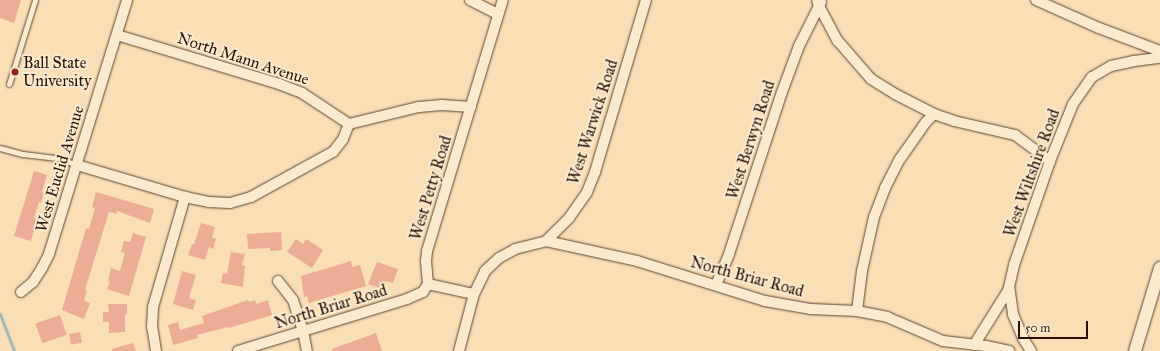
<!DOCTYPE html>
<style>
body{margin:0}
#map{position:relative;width:1160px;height:351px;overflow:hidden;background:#fadeb5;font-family:"IM FELL Great Primer",serif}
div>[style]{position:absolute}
.stream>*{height:3px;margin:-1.5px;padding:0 1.5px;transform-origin:1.5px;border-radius:1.5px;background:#a4b9b9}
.building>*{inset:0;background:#ebad95;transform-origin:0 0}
.roads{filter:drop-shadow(0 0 1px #5b442f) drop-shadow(0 0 1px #5b442f)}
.service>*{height:5px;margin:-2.5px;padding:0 2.5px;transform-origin:2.5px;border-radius:2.5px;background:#fceacf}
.minor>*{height:10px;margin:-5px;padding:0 5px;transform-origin:5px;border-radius:5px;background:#fceacf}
.tertiary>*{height:12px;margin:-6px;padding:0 6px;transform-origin:6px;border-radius:6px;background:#fceacf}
.dots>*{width:11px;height:11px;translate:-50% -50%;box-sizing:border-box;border:2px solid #fceacf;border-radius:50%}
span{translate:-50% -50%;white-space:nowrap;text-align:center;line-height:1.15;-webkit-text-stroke:4px #fceacf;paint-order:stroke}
.street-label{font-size:16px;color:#261102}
.poi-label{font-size:16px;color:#261102}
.left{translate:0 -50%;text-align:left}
.scale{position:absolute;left:1018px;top:321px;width:70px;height:18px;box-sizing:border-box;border:2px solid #261102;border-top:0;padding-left:5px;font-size:12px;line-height:14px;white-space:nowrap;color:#261102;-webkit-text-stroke:3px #fceacf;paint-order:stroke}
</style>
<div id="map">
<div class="stream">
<div style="left:0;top:314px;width:40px;rotate:69deg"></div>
</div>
<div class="building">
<div style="clip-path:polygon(0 0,21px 0,14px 23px,0 18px)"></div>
<div style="clip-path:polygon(34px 171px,47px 175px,42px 192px,44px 193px,41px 203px,39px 202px,34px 218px,37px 219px,31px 241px,14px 236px)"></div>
<div style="clip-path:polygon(96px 192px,154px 209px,150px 223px,117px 211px,117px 214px,109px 212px,85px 290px,87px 291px,84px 300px,90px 303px,84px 319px,62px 310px,86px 228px,89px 229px,95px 208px,92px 207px)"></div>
<div style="clip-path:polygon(201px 223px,215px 227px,212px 237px,216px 239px,213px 249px,209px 247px,205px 260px,188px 255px,192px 244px,194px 244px)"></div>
<div style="clip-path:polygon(281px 232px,282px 250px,270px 251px,270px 248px,248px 249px,247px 234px)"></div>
<div style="clip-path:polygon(133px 233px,146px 237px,129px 296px,107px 289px,110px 281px,108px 281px,111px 268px,120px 271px,125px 253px,121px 252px,124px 241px,130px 242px)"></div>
<div style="clip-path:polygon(296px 239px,303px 244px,306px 239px,323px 250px,312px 268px,287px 252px)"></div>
<div style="clip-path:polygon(231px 252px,245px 254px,242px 265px,245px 266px,243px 287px,221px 283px,223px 273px,227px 274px)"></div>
<div style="clip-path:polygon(351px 261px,352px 267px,360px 265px,366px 286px,309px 303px,307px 296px,304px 297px,301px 276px)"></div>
<div style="clip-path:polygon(377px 262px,398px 269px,393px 283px,386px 281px,383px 289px,368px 284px)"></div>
<div style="clip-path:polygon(182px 271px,196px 275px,189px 298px,196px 300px,193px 310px,173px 304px)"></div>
<div style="clip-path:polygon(248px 300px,249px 302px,255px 300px,256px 304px,268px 300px,272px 315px,229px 328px,228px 327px,216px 330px,197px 335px,198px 338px,173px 345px,168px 325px,178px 322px,180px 330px,204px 323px,202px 316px)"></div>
<div style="clip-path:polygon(108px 304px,127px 304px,127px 314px,125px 314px,125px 332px,109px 333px,109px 322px,103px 322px,103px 312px,109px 312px)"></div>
<div style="left:60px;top:315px;width:21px;height:26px;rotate:71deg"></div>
<div style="left:80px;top:332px;width:11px;height:11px;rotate:80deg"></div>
<div style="clip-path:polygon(376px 333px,382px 351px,332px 351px,332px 349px)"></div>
<div style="clip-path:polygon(133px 343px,136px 351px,112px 351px,112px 349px)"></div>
</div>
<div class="roads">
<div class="service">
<div style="left:9px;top:84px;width:88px;rotate:-72.8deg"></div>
<div style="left:0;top:148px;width:24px;rotate:15deg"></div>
<div style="left:23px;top:154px;width:38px;rotate:7deg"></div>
<div style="left:61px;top:159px;width:17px;rotate:21deg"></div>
</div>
<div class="minor">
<div style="left:470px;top:0;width:31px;rotate:27deg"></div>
<div style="left:1036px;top:0;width:69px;rotate:24deg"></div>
<div style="left:1099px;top:28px;width:65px;rotate:20.7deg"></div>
<div style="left:821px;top:2px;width:4px;rotate:117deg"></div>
<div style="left:819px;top:6px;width:40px;rotate:62deg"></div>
<div style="left:838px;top:41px;width:50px;rotate:49deg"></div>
<div style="left:871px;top:79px;width:28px;rotate:32deg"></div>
<div style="left:895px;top:94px;width:44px;rotate:27.1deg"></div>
<div style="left:934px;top:114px;width:21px;rotate:19deg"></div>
<div style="left:954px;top:121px;width:63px;rotate:12.9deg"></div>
<div style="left:1015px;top:135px;width:44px;rotate:36.6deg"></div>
<div style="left:117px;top:35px;width:169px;rotate:16.8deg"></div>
<div style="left:279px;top:84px;width:25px;rotate:21deg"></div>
<div style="left:302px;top:93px;width:56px;rotate:33.4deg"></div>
<div style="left:349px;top:124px;width:72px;rotate:-13.7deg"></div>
<div style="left:419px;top:107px;width:23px;rotate:-5deg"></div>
<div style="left:442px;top:105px;width:29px;rotate:4deg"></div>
<div style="left:77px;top:165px;width:113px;rotate:16.5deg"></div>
<div style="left:185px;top:197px;width:25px;rotate:12deg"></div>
<div style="left:209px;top:202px;width:21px;rotate:3deg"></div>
<div style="left:230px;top:203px;width:22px;rotate:-16deg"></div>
<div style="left:251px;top:197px;width:94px;rotate:-28.8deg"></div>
<div style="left:333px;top:152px;width:16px;rotate:-52deg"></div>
<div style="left:343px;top:139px;width:16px;rotate:-68deg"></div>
<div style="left:546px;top:241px;width:93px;rotate:12.4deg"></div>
<div style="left:637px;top:261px;width:134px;rotate:17.4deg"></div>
<div style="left:765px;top:301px;width:47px;rotate:9.9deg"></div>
<div style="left:811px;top:309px;width:46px;rotate:2.5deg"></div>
<div style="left:857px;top:311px;width:31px;rotate:11deg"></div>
<div style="left:887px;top:317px;width:61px;rotate:23.2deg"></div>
<div style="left:943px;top:341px;width:43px;rotate:6.6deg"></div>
<div style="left:986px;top:346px;width:24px;rotate:12deg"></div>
<div style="left:278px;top:281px;width:24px;rotate:52deg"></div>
<div style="left:293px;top:300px;width:33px;rotate:72deg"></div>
<div style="left:303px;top:331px;width:20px;rotate:79deg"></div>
<div style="left:428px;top:284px;width:23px;rotate:-95deg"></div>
<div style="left:426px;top:261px;width:10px;rotate:-84deg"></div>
<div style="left:427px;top:251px;width:262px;rotate:-73.2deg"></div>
<div style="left:428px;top:284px;width:47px;rotate:12.3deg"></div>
<div style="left:716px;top:285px;width:34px;rotate:-67deg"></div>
<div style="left:729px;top:254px;width:170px;rotate:-71.9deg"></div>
<div style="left:782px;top:92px;width:49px;rotate:-69.7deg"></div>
<div style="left:799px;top:46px;width:45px;rotate:-63.4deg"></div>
<div style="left:819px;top:6px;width:6px;rotate:-108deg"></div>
<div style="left:21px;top:292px;width:16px;rotate:-40deg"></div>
<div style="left:33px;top:282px;width:17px;rotate:-57deg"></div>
<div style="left:42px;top:268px;width:16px;rotate:-63deg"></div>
<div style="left:49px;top:254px;width:266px;rotate:-72.9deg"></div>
<div style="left:857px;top:311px;width:40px;rotate:-82.9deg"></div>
<div style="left:862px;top:271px;width:55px;rotate:-77.5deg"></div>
<div style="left:874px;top:217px;width:31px;rotate:-69deg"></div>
<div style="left:885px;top:188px;width:33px;rotate:-63deg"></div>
<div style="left:900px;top:159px;width:45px;rotate:-54.9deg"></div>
<div style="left:926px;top:122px;width:11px;rotate:-45deg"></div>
<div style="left:974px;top:345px;width:66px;rotate:-58deg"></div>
<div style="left:156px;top:351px;width:24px;rotate:-99deg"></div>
<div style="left:152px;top:327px;width:20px;rotate:-87deg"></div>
<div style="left:153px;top:307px;width:115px;rotate:-73.8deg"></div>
<div style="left:238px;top:351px;width:177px;rotate:-17.1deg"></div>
<div style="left:407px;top:299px;width:17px;rotate:-24deg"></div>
<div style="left:423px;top:292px;width:9px;rotate:-58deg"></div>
<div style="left:459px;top:351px;width:59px;rotate:-75.3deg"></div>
<div style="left:474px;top:294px;width:25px;rotate:-64deg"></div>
<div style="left:485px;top:271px;width:19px;rotate:-43deg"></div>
<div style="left:499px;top:258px;width:18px;rotate:-29deg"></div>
<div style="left:515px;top:249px;width:32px;rotate:-14deg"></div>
<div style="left:546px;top:241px;width:33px;rotate:-45deg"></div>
<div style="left:569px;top:218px;width:32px;rotate:-55deg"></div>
<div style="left:587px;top:192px;width:22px;rotate:-68deg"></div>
<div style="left:595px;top:172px;width:179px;rotate:-73.5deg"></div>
<div style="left:1031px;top:351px;width:15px;rotate:-122deg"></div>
<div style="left:1023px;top:338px;width:26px;rotate:-113deg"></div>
<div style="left:1013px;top:314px;width:27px;rotate:-98deg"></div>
<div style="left:1009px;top:287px;width:23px;rotate:-77deg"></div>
<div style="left:1014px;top:265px;width:110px;rotate:-70.9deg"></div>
<div style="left:1050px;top:161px;width:61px;rotate:-68deg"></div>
<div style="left:1073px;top:104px;width:33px;rotate:-55deg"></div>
<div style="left:1092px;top:77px;width:22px;rotate:-30deg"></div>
<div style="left:1111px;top:66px;width:24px;rotate:-12deg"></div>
<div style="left:1134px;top:61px;width:26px;rotate:-7deg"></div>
</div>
<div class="tertiary">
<div style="left:1135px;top:351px;width:87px;rotate:-73.2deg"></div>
</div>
</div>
<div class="dots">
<div style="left:15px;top:72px;background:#8f2418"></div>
</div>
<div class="street-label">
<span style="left:243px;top:59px;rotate:18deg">North Mann Avenue</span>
<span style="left:593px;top:122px;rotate:-72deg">West Warwick Road</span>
<span style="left:751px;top:140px;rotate:-72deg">West Berwyn Road</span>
<span style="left:60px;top:169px;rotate:-73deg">West Euclid Avenue</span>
<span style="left:1032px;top:173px;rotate:-70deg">West Wiltshire Road</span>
<span style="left:431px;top:188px;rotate:-73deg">West Petty Road</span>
<span style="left:747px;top:277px;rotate:15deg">North Briar Road</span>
<span style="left:331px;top:307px;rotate:-17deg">North Briar Road</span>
</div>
<div class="poi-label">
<span class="left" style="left:23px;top:72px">Ball State<br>University</span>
</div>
<div class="scale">50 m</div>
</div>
